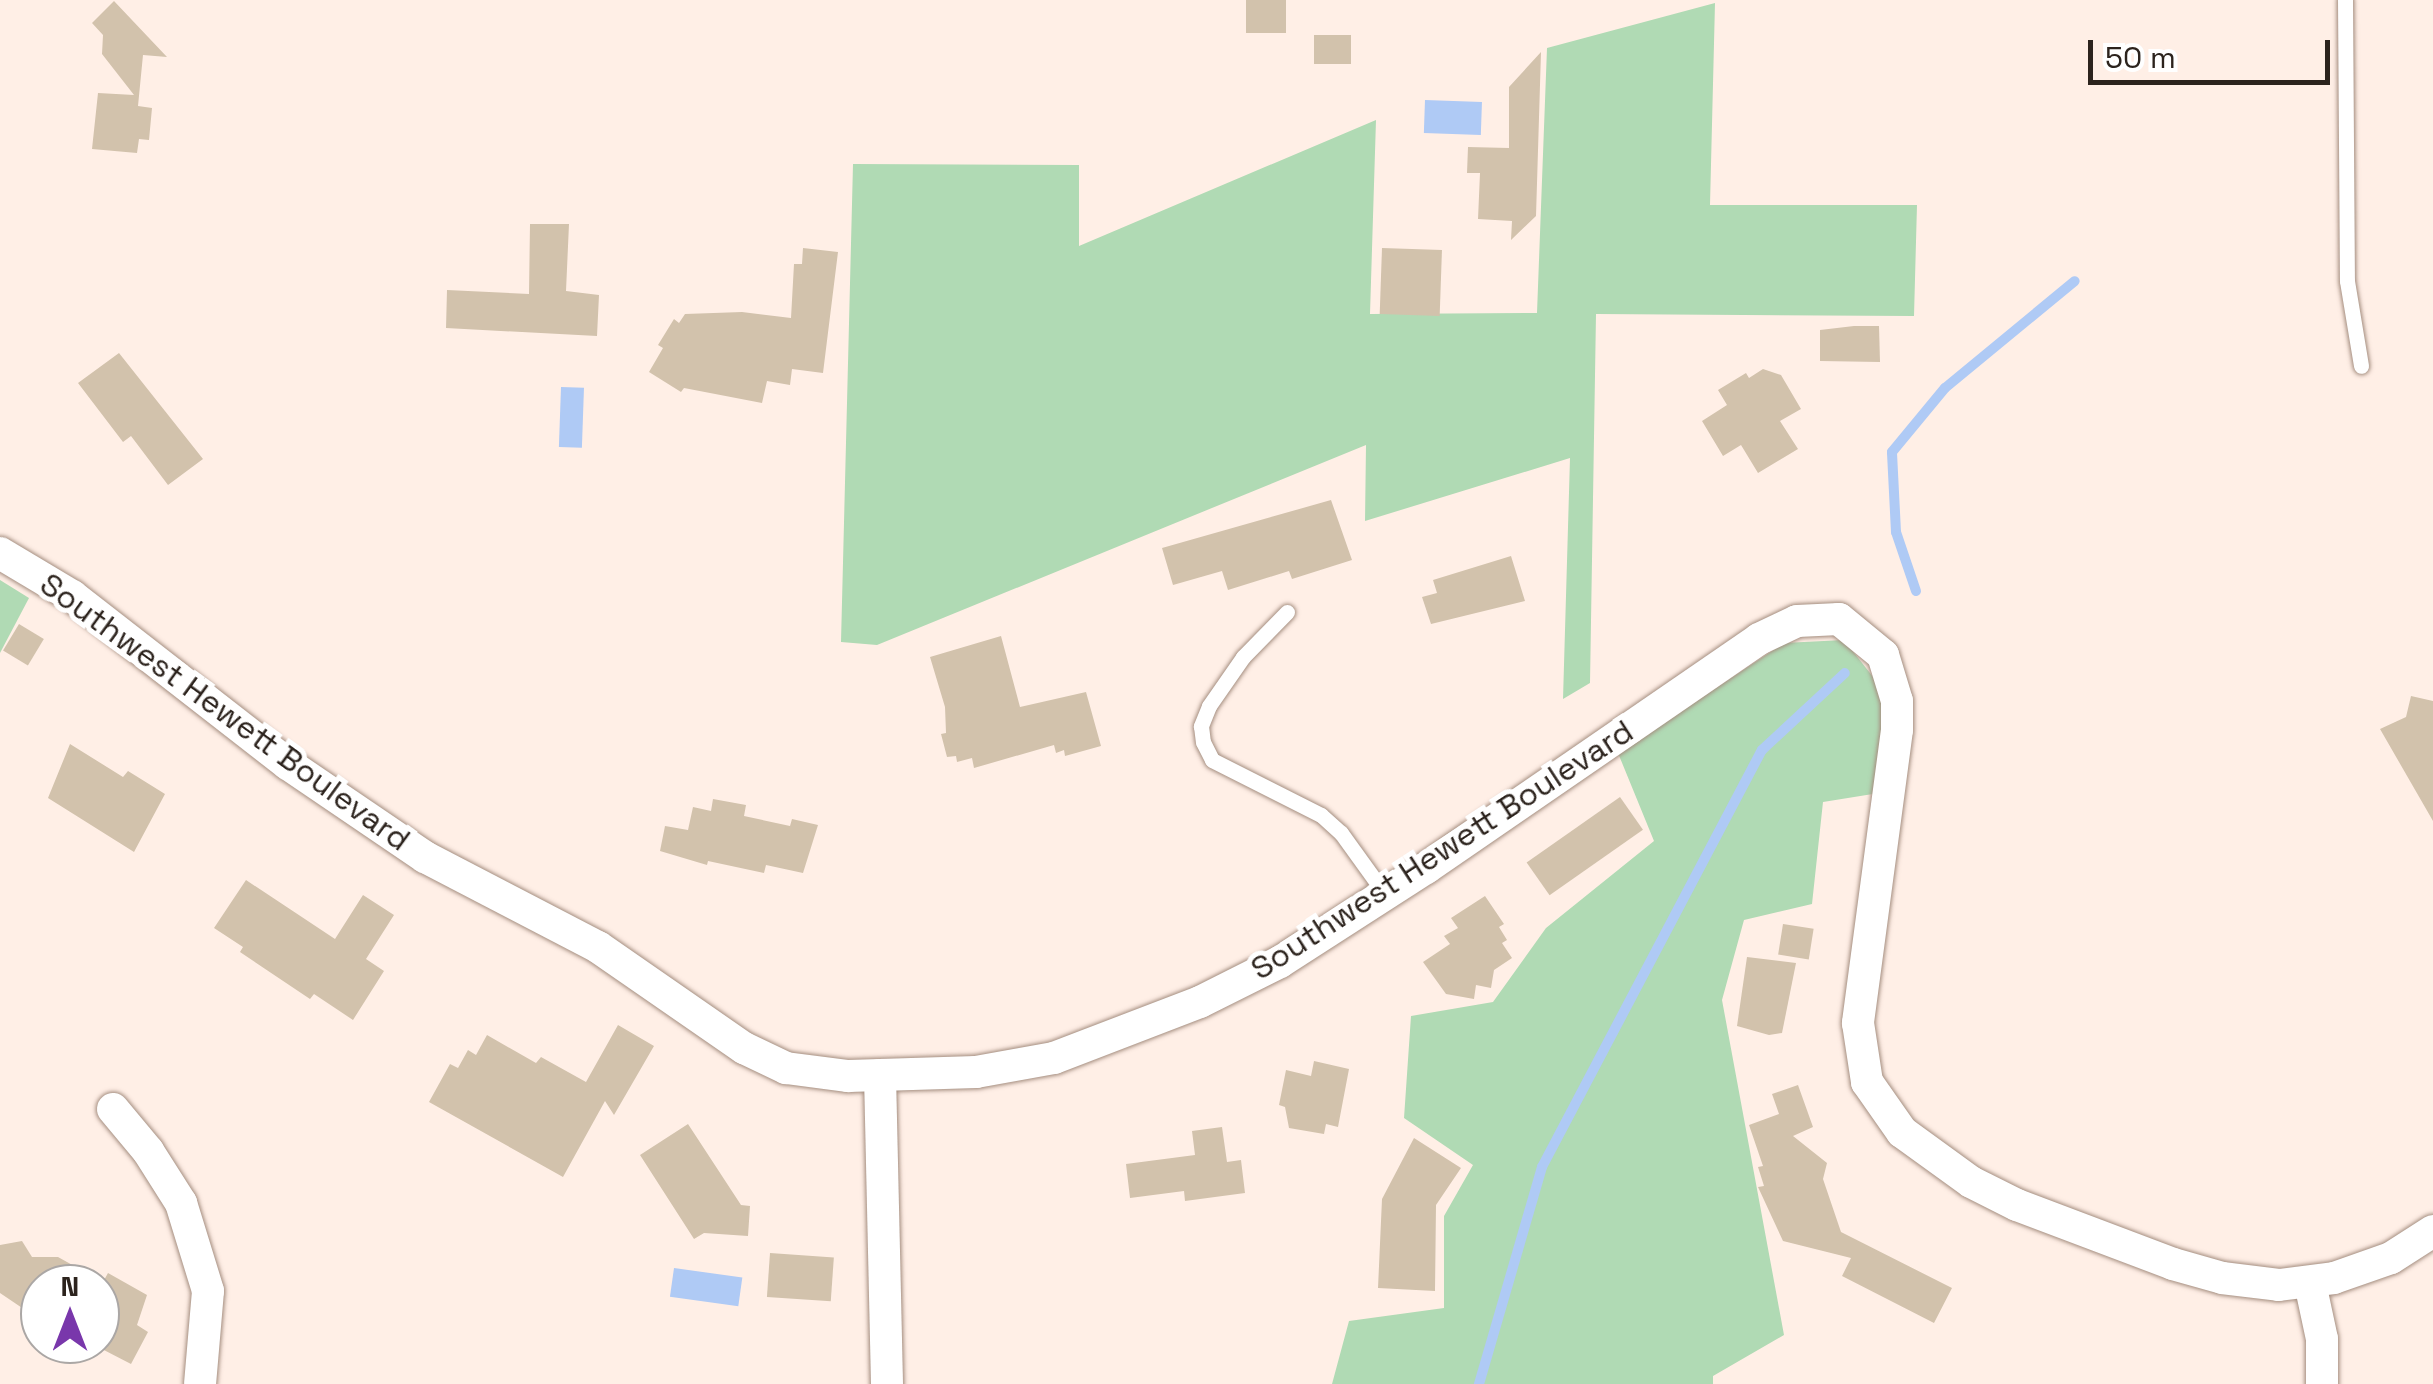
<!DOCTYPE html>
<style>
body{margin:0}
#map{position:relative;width:2433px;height:1384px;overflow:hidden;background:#ffefe6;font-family:"Space Grotesk",sans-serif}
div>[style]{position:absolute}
.green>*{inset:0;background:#b0dab4}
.water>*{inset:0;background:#afcaf5;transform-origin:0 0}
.stream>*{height:10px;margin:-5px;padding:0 5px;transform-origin:5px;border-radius:5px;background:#afcaf5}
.building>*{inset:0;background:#d2c2ac;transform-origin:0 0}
.roads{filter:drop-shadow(0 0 2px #a58e80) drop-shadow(0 0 2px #a58e80)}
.service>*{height:15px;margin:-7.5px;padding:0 7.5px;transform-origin:7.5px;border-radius:7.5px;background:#fff}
.minor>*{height:32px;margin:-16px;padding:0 16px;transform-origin:16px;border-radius:16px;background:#fff}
span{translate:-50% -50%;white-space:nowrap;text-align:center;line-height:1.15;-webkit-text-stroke:10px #fff;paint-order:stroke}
.street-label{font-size:32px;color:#2c231d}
.north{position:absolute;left:20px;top:1264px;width:100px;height:100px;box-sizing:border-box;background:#fff;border:2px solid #aba7a5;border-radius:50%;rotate:0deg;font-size:28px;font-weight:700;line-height:40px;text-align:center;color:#2c231d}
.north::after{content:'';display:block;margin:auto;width:35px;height:45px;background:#7937ab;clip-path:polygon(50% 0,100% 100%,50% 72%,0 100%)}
.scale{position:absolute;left:2088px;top:40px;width:242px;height:45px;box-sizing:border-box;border:5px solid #2c231d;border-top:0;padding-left:12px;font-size:30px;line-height:35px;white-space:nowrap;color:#2c231d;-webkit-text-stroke:8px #fff;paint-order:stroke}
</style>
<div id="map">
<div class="green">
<div style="clip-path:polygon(1715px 3px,1710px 205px,1917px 205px,1914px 316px,1596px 314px,1590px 683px,1563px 699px,1570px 458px,1365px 521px,1366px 445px,877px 645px,841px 642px,853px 164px,1079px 165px,1079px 246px,1376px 120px,1370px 314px,1537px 313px,1547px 48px)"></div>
<div style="clip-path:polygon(0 580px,29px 598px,0 653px)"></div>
<div style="clip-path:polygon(1844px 640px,1888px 696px,1879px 793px,1823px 802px,1812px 904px,1744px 920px,1722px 1000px,1784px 1335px,1713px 1376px,1713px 1384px,1332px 1384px,1349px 1321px,1444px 1308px,1444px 1216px,1473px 1165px,1404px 1118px,1411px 1016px,1493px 1002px,1546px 928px,1654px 841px,1618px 753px,1784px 643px)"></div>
</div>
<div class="water">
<div style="left:1425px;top:100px;width:57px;height:33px;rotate:2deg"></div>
<div style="left:561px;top:387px;width:23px;height:60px;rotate:2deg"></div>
<div style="left:674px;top:1268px;width:69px;height:29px;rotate:8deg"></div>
</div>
<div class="stream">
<div style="left:1916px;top:591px;width:62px;rotate:-108.7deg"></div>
<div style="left:1896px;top:532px;width:80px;rotate:-92.9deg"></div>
<div style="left:1892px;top:452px;width:83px;rotate:-50.4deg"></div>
<div style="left:1945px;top:388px;width:168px;rotate:-39.5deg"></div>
<div style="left:1479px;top:1384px;width:226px;rotate:-73.8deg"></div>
<div style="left:1542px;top:1167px;width:471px;rotate:-62.2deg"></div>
<div style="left:1762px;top:750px;width:113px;rotate:-42.9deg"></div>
</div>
<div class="building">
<div style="left:1246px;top:0;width:40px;height:33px"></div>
<div style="clip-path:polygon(114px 1px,167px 57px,143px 55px,138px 106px,152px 108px,149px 140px,139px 139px,137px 153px,92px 149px,98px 93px,134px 95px,102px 54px,103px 35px,92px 23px)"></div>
<div style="left:1314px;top:35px;width:37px;height:29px"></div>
<div style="clip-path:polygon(1541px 52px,1536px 216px,1511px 240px,1512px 221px,1478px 219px,1480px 173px,1467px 173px,1468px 147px,1509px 148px,1509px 87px)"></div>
<div style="clip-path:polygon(530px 224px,569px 224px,566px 291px,599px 295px,597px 336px,446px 328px,447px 290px,529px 294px)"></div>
<div style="clip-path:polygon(803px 248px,838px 252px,823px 373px,792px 369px,790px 385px,767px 381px,762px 403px,684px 388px,681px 392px,649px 372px,663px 348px,658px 345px,674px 319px,679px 323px,685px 314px,742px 312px,791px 318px,794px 264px,802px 264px)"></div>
<div style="left:1382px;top:248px;width:60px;height:66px;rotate:2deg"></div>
<div style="clip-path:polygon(1854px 326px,1879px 326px,1880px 362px,1820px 361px,1820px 330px)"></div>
<div style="clip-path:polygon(119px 353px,203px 459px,168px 485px,131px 436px,123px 442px,78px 383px)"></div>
<div style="clip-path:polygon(1763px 369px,1781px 375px,1801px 409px,1780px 421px,1798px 449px,1758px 473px,1741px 445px,1723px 456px,1702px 421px,1727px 405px,1718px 390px,1746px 373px,1749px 378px)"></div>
<div style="clip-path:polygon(1331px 500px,1352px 560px,1292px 579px,1289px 571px,1228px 590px,1222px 571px,1173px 585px,1162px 548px)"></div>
<div style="clip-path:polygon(1511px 556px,1525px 601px,1431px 624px,1422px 597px,1437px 593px,1433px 580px)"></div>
<div style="left:19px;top:624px;width:29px;height:31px;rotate:31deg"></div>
<div style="clip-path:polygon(1001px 636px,1020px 707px,1086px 692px,1101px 746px,1065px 756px,1064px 750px,1056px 753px,1054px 745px,974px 768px,972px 758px,957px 762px,956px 756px,947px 757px,941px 734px,946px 733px,945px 707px,930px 657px)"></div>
<div style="clip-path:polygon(2411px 696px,2433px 701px,2433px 821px,2380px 729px,2406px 717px)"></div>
<div style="clip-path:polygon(70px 744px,123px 777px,128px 771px,165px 794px,134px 852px,48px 798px)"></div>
<div style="left:1620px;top:797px;width:40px;height:114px;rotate:55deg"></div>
<div style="clip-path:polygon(713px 799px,746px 805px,744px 816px,790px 826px,792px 819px,818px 825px,803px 873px,766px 865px,764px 873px,708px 861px,707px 865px,660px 851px,665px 826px,688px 830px,693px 807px,711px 811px)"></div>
<div style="clip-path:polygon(246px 880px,335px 939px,363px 895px,394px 915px,366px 959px,384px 971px,353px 1020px,314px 994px,310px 999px,240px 952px,243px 947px,214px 928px)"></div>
<div style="clip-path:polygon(1485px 896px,1504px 924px,1499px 927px,1507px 940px,1502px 943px,1512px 958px,1494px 970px,1491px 988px,1476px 985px,1474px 999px,1446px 994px,1423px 962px,1450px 944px,1444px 936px,1458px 928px,1451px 918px)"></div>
<div style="left:1783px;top:924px;width:31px;height:31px;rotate:9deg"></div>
<div style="clip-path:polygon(1747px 957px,1796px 963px,1782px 1033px,1769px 1035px,1737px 1026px)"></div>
<div style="clip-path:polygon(618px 1025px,654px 1046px,614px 1115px,605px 1101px,563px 1177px,429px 1102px,450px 1064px,458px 1068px,468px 1050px,476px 1055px,487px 1035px,536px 1063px,541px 1057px,586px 1082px)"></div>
<div style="clip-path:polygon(1314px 1061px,1349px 1069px,1338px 1127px,1326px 1124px,1324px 1134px,1289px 1128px,1285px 1107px,1279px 1105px,1286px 1070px,1311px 1076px)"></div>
<div style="clip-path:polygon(1798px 1085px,1813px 1127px,1793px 1136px,1827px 1163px,1823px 1179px,1841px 1232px,1952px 1288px,1934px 1323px,1842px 1276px,1851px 1258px,1783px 1241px,1758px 1187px,1764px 1186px,1758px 1167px,1763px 1166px,1749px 1125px,1779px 1114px,1772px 1094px)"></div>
<div style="clip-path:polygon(688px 1124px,741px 1205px,750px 1206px,748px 1236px,704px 1233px,694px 1239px,640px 1155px)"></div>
<div style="clip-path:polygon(1222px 1127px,1227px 1162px,1241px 1160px,1245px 1193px,1185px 1201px,1184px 1191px,1130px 1198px,1126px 1164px,1195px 1155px,1192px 1131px)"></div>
<div style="clip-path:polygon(1414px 1138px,1461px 1168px,1436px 1205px,1435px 1291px,1378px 1288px,1382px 1199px)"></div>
<div style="clip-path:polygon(22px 1241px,32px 1257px,58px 1257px,103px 1282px,108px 1273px,147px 1295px,137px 1325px,148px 1332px,131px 1364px,100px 1348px,101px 1284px,40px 1284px,40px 1320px,0 1293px,0 1245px)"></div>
<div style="left:770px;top:1253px;width:64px;height:44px;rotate:4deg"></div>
</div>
<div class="roads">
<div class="service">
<div style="left:2345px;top:0;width:281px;rotate:89.6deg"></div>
<div style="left:2347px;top:281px;width:86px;rotate:80.6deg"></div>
<div style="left:1287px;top:612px;width:63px;rotate:134.4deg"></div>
<div style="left:1243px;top:657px;width:60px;rotate:124.8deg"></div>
<div style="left:1209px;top:706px;width:22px;rotate:112deg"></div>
<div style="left:1201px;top:726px;width:16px;rotate:83deg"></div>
<div style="left:1203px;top:742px;width:20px;rotate:63deg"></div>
<div style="left:1212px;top:760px;width:122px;rotate:26.8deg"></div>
<div style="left:1321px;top:815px;width:27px;rotate:42deg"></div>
<div style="left:1341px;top:833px;width:75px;rotate:54.2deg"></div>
</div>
<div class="minor">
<div style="left:0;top:553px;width:84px;rotate:30.8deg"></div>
<div style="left:72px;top:596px;width:274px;rotate:37.9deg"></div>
<div style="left:288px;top:764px;width:166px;rotate:34.2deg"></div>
<div style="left:425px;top:857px;width:195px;rotate:27.5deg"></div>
<div style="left:598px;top:947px;width:178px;rotate:34.7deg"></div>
<div style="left:744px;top:1048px;width:47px;rotate:25.5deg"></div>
<div style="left:786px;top:1068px;width:63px;rotate:7.4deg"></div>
<div style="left:848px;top:1076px;width:128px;rotate:-1.8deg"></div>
<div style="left:976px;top:1072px;width:79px;rotate:-10.2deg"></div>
<div style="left:1054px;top:1058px;width:156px;rotate:-21deg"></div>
<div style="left:1200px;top:1002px;width:89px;rotate:-26.6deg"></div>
<div style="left:1280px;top:962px;width:174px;rotate:-32.8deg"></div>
<div style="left:1426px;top:868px;width:404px;rotate:-34.5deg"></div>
<div style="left:1759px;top:639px;width:42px;rotate:-25.3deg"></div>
<div style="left:1797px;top:621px;width:42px;rotate:-2.7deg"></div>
<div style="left:1839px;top:619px;width:57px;rotate:39.3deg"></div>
<div style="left:1883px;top:655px;width:48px;rotate:73.1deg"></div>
<div style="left:1897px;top:701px;width:29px;rotate:90deg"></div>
<div style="left:1897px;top:730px;width:296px;rotate:97.6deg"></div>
<div style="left:1858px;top:1023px;width:60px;rotate:81.3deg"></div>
<div style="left:1867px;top:1082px;width:61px;rotate:55deg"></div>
<div style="left:1902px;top:1132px;width:85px;rotate:35.9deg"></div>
<div style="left:1971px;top:1182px;width:51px;rotate:26.6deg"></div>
<div style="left:2017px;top:1205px;width:167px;rotate:20.7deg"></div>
<div style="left:2173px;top:1264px;width:51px;rotate:15.9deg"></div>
<div style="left:2222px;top:1278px;width:57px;rotate:7deg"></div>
<div style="left:2279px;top:1285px;width:55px;rotate:-7.3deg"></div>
<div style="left:2334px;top:1278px;width:60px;rotate:-19.3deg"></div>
<div style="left:2391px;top:1258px;width:50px;rotate:-32.7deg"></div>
<div style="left:880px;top:1075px;width:309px;rotate:88.7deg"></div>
<div style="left:113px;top:1109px;width:55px;rotate:50.2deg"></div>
<div style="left:148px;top:1151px;width:62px;rotate:57.6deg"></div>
<div style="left:181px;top:1203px;width:92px;rotate:72.9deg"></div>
<div style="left:208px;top:1291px;width:93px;rotate:94.9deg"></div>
<div style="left:2310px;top:1283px;width:57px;rotate:77.9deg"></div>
<div style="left:2322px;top:1339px;width:45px;rotate:90deg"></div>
</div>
</div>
<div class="street-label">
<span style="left:225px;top:712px;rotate:36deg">Southwest Hewett Boulevard</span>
<span style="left:1442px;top:850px;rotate:-33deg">Southwest Hewett Boulevard</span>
</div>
<div class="north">N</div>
<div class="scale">50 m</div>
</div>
